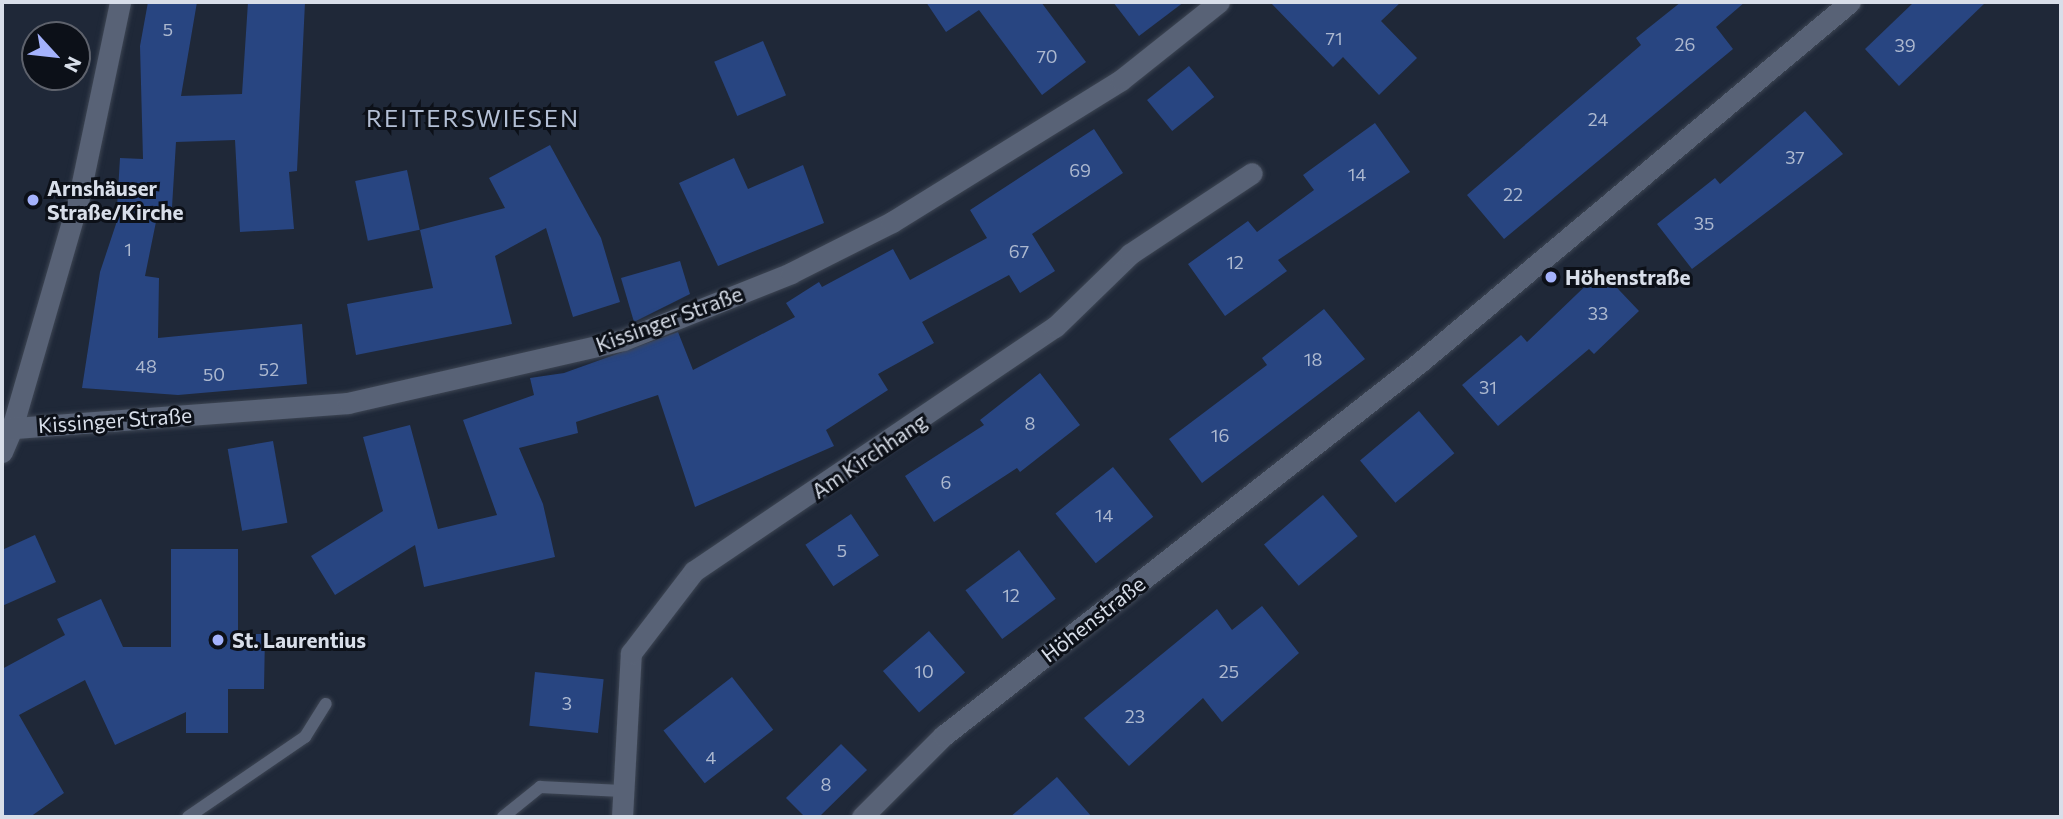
<!DOCTYPE html>
<meta charset="utf-8">
<style>
body{margin:0}
#map{position:relative;width:2063px;height:819px;overflow:hidden;background:#1f2838;font-family:Commissioner,sans-serif}
div>[style]{position:absolute}
.building>*{inset:0;background:#284581;transform-origin:0 0}
.roads{filter:drop-shadow(0 0 2px #3e4654) drop-shadow(0 0 2px #3e4654)}
.service>*{height:12px;margin:-6px;padding:0 6px;transform-origin:6px;border-radius:6px;background:#586276}
.minor>*{height:21px;margin:-10.5px;padding:0 10.5px;transform-origin:10.5px;border-radius:10.5px;background:#586276}
.tertiary>*{height:21px;margin:-10.5px;padding:0 10.5px;transform-origin:10.5px;border-radius:10.5px;background:#586276}
.dots>*{width:19px;height:19px;translate:-50% -50%;box-sizing:border-box;border:4px solid #0c1018;border-radius:50%}
span{translate:-50% -50%;white-space:nowrap;text-align:center;line-height:1.15;-webkit-text-stroke:6px #0c1018;paint-order:stroke}
.number-label{font-size:18px;color:#acb8cf}
.number-label span{-webkit-text-stroke-width:0}
.poi-label{font-size:21px;color:#d8dee9;font-weight:700}
.left{translate:0 -50%;text-align:left}
.street-label{font-size:21px;color:#d8dee9}
.quarter-label{font-size:24px;color:#b3bfd5;letter-spacing:2px}
.frame{position:absolute;inset:0;border:4px solid #d8dee9;pointer-events:none}
.north{position:absolute;left:21px;top:21px;width:70px;height:70px;box-sizing:border-box;background:#0c1018;border:2px solid #5e626c;border-radius:50%;rotate:117deg;font-size:19px;font-weight:700;line-height:28px;text-align:center;color:#d8dee9}
.north::after{content:'';display:block;margin:auto;width:24px;height:32px;background:#a4b2fc;clip-path:polygon(50% 0,100% 100%,50% 72%,0 100%)}
</style>
<div id="map">
<div class="building">
<div style="clip-path:polygon(148px 2px,197px 2px,181px 96px,242px 94px,248px 2px,305px 2px,297px 171px,289px 172px,294px 229px,240px 232px,235px 140px,176px 142px,172px 207px,159px 207px,145px 276px,159px 278px,158px 338px,302px 324px,307px 384px,178px 395px,82px 388px,100px 272px,116px 224px,120px 158px,143px 159px,140px 46px)"></div>
<div style="clip-path:polygon(926px 2px,1041px 2px,1086px 62px,1042px 95px,979px 10px,946px 32px)"></div>
<div style="clip-path:polygon(1113px 2px,1184px 2px,1139px 36px)"></div>
<div style="clip-path:polygon(1270px 2px,1401px 2px,1381px 21px,1417px 58px,1379px 95px,1343px 57px,1333px 67px)"></div>
<div style="clip-path:polygon(1681px 2px,1745px 2px,1716px 27px,1733px 49px,1504px 239px,1467px 195px,1641px 45px,1636px 38px)"></div>
<div style="clip-path:polygon(1914px 2px,1986px 2px,1899px 86px,1865px 49px)"></div>
<div style="left:763px;top:41px;width:59px;height:53px;rotate:67deg"></div>
<div style="left:1189px;top:66px;width:40px;height:54px;rotate:51deg"></div>
<div style="clip-path:polygon(1805px 111px,1843px 154px,1692px 269px,1657px 224px,1715px 178px,1720px 184px)"></div>
<div style="clip-path:polygon(1375px 123px,1410px 172px,1278px 260px,1287px 271px,1225px 316px,1188px 264px,1248px 221px,1257px 232px,1314px 190px,1303px 175px)"></div>
<div style="clip-path:polygon(1094px 129px,1123px 173px,1032px 234px,1055px 271px,1020px 293px,1009px 275px,922px 322px,934px 343px,878px 374px,888px 390px,826px 430px,834px 446px,695px 507px,658px 395px,576px 422px,578px 433px,519px 448px,543px 504px,555px 557px,424px 587px,415px 545px,335px 595px,311px 556px,383px 511px,363px 437px,410px 425px,438px 529px,497px 515px,463px 420px,534px 395px,530px 378px,564px 373px,678px 332px,693px 370px,795px 317px,786px 303px,819px 282px,822px 287px,893px 249px,910px 280px,987px 238px,970px 210px)"></div>
<div style="clip-path:polygon(550px 145px,601px 238px,620px 302px,573px 317px,546px 228px,495px 256px,512px 324px,356px 355px,347px 304px,433px 288px,420px 230px,505px 208px,489px 178px)"></div>
<div style="clip-path:polygon(734px 158px,748px 189px,803px 165px,824px 223px,718px 266px,679px 183px)"></div>
<div style="left:407px;top:170px;width:61px;height:53px;rotate:78deg"></div>
<div style="clip-path:polygon(680px 261px,690px 294px,634px 322px,621px 278px)"></div>
<div style="clip-path:polygon(1601px 271px,1639px 311px,1594px 354px,1589px 349px,1498px 426px,1462px 385px,1521px 335px,1527px 342px)"></div>
<div style="clip-path:polygon(1324px 309px,1365px 359px,1202px 483px,1169px 439px,1267px 365px,1262px 358px)"></div>
<div style="clip-path:polygon(1040px 373px,1080px 425px,1020px 472px,1017px 468px,934px 522px,905px 476px,984px 425px,980px 420px)"></div>
<div style="left:1419px;top:411px;width:55px;height:77px;rotate:50deg"></div>
<div style="left:273px;top:441px;width:83px;height:46px;rotate:80deg"></div>
<div style="left:1113px;top:467px;width:64px;height:74px;rotate:51deg"></div>
<div style="left:1323px;top:495px;width:54px;height:77px;rotate:50deg"></div>
<div style="left:851px;top:514px;width:50px;height:55px;rotate:56deg"></div>
<div style="clip-path:polygon(35px 535px,56px 582px,2px 606px,2px 550px)"></div>
<div style="clip-path:polygon(171px 549px,238px 549px,238px 634px,265px 634px,264px 689px,228px 689px,228px 733px,186px 733px,186px 712px,115px 745px,85px 680px,19px 715px,64px 793px,30px 817px,2px 817px,2px 669px,65px 635px,57px 619px,101px 599px,123px 647px,171px 647px)"></div>
<div style="left:1019px;top:550px;width:61px;height:67px;rotate:53deg"></div>
<div style="clip-path:polygon(1262px 606px,1299px 653px,1222px 722px,1203px 698px,1129px 766px,1084px 718px,1217px 609px,1232px 630px)"></div>
<div style="left:929px;top:631px;width:55px;height:61px;rotate:49deg"></div>
<div style="left:535px;top:672px;width:69px;height:54px;rotate:6deg"></div>
<div style="left:732px;top:677px;width:67px;height:87px;rotate:52deg"></div>
<div style="clip-path:polygon(841px 744px,867px 770px,819px 817px,805px 817px,786px 798px)"></div>
<div style="clip-path:polygon(1057px 777px,1092px 817px,1010px 817px)"></div>
</div>
<div class="roads">
<div class="service">
<div style="left:188px;top:817px;width:142px;rotate:-34.4deg"></div>
<div style="left:305px;top:737px;width:39px;rotate:-58deg"></div>
<div style="left:503px;top:817px;width:48px;rotate:-39deg"></div>
<div style="left:540px;top:787px;width:82px;rotate:2.8deg"></div>
</div>
<div class="minor">
<div style="left:2px;top:452px;width:26px;rotate:-67deg"></div>
<div style="left:622px;top:817px;width:164px;rotate:-86.9deg"></div>
<div style="left:631px;top:653px;width:103px;rotate:-52.5deg"></div>
<div style="left:694px;top:571px;width:436px;rotate:-34.1deg"></div>
<div style="left:1055px;top:327px;width:105px;rotate:-44.2deg"></div>
<div style="left:1130px;top:254px;width:146px;rotate:-33.6deg"></div>
<div style="left:862px;top:817px;width:115px;rotate:-45deg"></div>
<div style="left:943px;top:736px;width:605px;rotate:-38.08deg"></div>
<div style="left:1419px;top:363px;width:562px;rotate:-39.95deg"></div>
</div>
<div class="tertiary">
<div style="left:12px;top:428px;width:241px;rotate:-73.8deg"></div>
<div style="left:79px;top:197px;width:199px;rotate:-78.1deg"></div>
<div style="left:2px;top:429px;width:347px;rotate:-4.3deg"></div>
<div style="left:348px;top:403px;width:282px;rotate:-12.9deg"></div>
<div style="left:623px;top:340px;width:181px;rotate:-21.7deg"></div>
<div style="left:791px;top:273px;width:113px;rotate:-26.8deg"></div>
<div style="left:892px;top:222px;width:269px;rotate:-31.8deg"></div>
<div style="left:1121px;top:80px;width:125px;rotate:-38.5deg"></div>
</div>
</div>
<div class="dots">
<div style="left:33px;top:200px;background:#a4b2fc"></div>
<div style="left:1551px;top:277px;background:#a4b2fc"></div>
<div style="left:218px;top:640px;background:#a4b2fc"></div>
</div>
<div class="number-label">
<span style="left:168px;top:29px">5</span>
<span style="left:1334px;top:38px">71</span>
<span style="left:1685px;top:44px">26</span>
<span style="left:1905px;top:45px">39</span>
<span style="left:1047px;top:56px">70</span>
<span style="left:1598px;top:119px">24</span>
<span style="left:1795px;top:157px">37</span>
<span style="left:1080px;top:170px">69</span>
<span style="left:1357px;top:174px">14</span>
<span style="left:1513px;top:194px">22</span>
<span style="left:1704px;top:223px">35</span>
<span style="left:128px;top:249px">1</span>
<span style="left:1019px;top:251px">67</span>
<span style="left:1235px;top:262px">12</span>
<span style="left:1598px;top:313px">33</span>
<span style="left:1313px;top:359px">18</span>
<span style="left:146px;top:366px">48</span>
<span style="left:269px;top:369px">52</span>
<span style="left:214px;top:374px">50</span>
<span style="left:1488px;top:387px">31</span>
<span style="left:1030px;top:423px">8</span>
<span style="left:1220px;top:435px">16</span>
<span style="left:946px;top:482px">6</span>
<span style="left:1104px;top:515px">14</span>
<span style="left:842px;top:550px">5</span>
<span style="left:1011px;top:595px">12</span>
<span style="left:924px;top:671px">10</span>
<span style="left:1229px;top:671px">25</span>
<span style="left:567px;top:703px">3</span>
<span style="left:1135px;top:716px">23</span>
<span style="left:711px;top:757px">4</span>
<span style="left:826px;top:784px">8</span>
</div>
<div class="poi-label">
<span class="left" style="left:47px;top:200px">Arnshäuser<br>Straße/Kirche</span>
<span class="left" style="left:1565px;top:277px">Höhenstraße</span>
<span class="left" style="left:232px;top:640px">St. Laurentius</span>
</div>
<div class="street-label">
<span style="left:669px;top:319px;rotate:-20deg">Kissinger Straße</span>
<span style="left:115px;top:420px;rotate:-4deg">Kissinger Straße</span>
<span style="left:869px;top:456px;rotate:-34deg">Am Kirchhang</span>
<span style="left:1093px;top:619px;rotate:-38deg">Höhenstraße</span>
</div>
<div class="quarter-label">
<span style="left:473px;top:118px">REITERSWIESEN</span>
</div>
<div class="frame"></div>
<div class="north">N</div>
</div>
